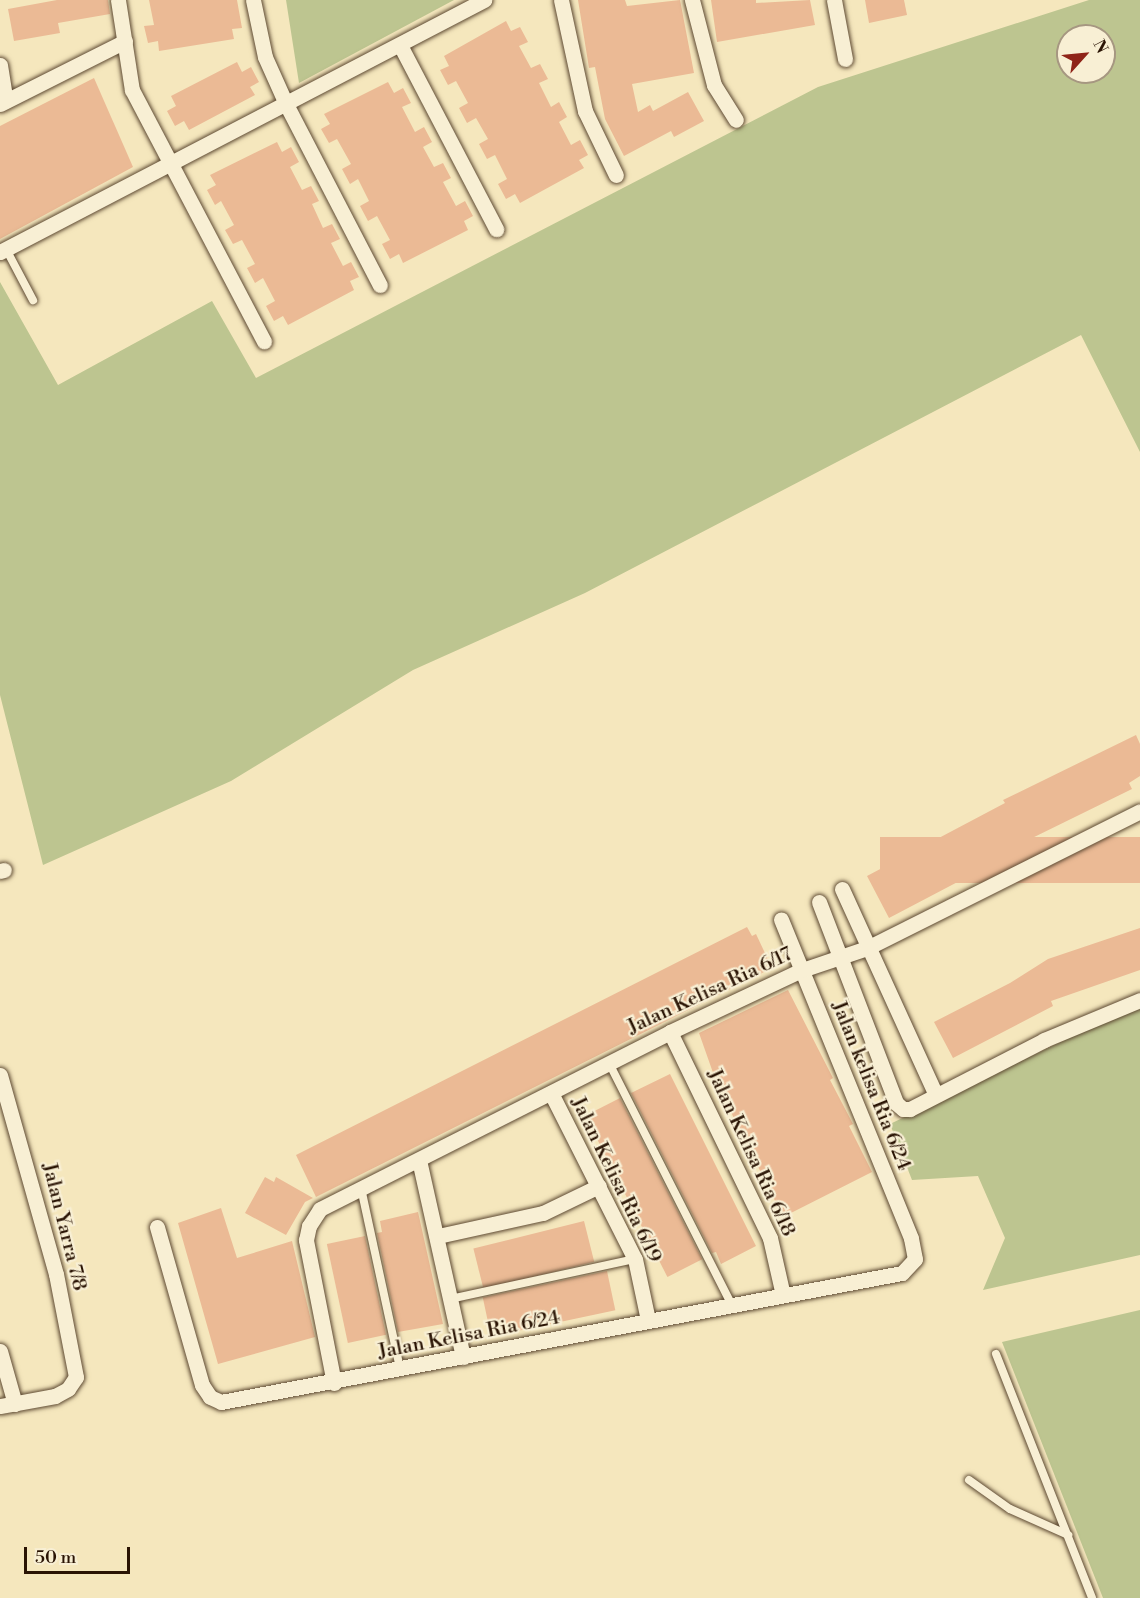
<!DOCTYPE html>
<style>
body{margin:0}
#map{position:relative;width:1140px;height:1598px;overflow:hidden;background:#f5e7bd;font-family:"Libre Bodoni",serif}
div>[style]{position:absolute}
.green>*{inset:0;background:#bdc590}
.building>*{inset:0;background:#ebba95;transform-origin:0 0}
.roads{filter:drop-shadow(0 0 2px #5d4932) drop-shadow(0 0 2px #5d4932)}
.service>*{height:8px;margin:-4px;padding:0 4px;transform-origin:4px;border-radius:4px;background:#f8efd4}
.minor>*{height:15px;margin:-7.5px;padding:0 7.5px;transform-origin:7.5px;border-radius:7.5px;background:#f8efd4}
span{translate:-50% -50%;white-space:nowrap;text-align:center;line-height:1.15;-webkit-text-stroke:4.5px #f8efd4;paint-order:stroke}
.street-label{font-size:20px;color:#2a1404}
.north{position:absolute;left:1056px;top:24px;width:60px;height:60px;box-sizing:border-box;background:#f8efd4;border:2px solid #a69781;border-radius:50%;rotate:63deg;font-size:16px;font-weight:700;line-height:24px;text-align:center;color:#2a1404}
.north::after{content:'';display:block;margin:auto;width:21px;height:27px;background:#8f2418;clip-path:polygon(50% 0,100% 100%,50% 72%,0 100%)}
.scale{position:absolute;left:24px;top:1547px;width:106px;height:27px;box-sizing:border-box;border:3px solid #2a1404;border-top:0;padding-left:8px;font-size:18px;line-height:21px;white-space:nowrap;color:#2a1404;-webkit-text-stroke:4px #f8efd4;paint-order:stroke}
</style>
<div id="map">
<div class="green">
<div style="clip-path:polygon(286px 0,454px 0,299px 83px)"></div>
<div style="clip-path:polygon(evenodd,1089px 0,1140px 0,1140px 452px,1081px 335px,585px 593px,413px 670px,231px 781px,43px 865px,0 695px,0 282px,58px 385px,212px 301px,256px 378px,818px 87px,1089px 0,1068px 36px,1104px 36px,1104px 72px,1068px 72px,1068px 36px)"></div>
<div style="clip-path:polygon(1140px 1009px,1140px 1255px,983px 1290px,1005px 1238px,978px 1176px,912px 1180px,890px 1124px,1100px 1023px)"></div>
<div style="clip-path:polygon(1140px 1310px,1140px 1598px,1103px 1598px,1002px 1342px)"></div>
</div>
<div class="building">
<div style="clip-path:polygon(57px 0,108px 0,110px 14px,58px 23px,60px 33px,14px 41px,8px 9px)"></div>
<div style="clip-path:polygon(149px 0,237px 0,242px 28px,232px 29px,234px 39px,159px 51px,158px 41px,148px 43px,144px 26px,154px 25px)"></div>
<div style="clip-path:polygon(578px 0,625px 0,627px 6px,680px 0,694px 73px,632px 84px,638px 112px,650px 105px,653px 111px,688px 92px,704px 121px,674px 137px,671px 131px,624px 156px,605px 119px,595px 67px,589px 68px)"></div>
<div style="clip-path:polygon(711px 0,756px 0,756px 3px,810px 0,815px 25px,717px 42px)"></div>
<div style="clip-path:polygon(865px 0,904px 0,907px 15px,869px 23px)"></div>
<div style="clip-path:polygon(506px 21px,511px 31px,520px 27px,528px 42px,519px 46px,531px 68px,540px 64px,548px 79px,539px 83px,551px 107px,559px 102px,567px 117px,559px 122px,571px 145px,580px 140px,588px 155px,579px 160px,584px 168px,520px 203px,515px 194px,506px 199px,498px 184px,507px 179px,495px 155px,487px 159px,479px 144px,488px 139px,476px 118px,467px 123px,459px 108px,468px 103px,456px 81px,448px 85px,440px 70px,449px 66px,444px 56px)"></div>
<div style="clip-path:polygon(237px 62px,242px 72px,251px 67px,259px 82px,250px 87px,255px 95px,189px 130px,184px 121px,175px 126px,167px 111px,176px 106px,171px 96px)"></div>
<div style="clip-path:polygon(94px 78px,133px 167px,0 239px,0 126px)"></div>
<div style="clip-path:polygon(388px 82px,394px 93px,403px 88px,411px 103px,402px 107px,415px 132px,424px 127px,432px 142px,423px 147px,434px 167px,443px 163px,451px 178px,443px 182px,456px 206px,465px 201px,473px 216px,464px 221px,468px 230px,403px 263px,399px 254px,390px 259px,382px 244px,390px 240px,377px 216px,368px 221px,360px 206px,369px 201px,358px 179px,350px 184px,342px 169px,351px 164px,337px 139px,329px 143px,321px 129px,330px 124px,324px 114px)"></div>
<div style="clip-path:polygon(277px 142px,282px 152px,291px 147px,299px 162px,290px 167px,302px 190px,311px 186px,319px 201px,312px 204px,323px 228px,332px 224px,340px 239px,331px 243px,343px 266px,351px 262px,359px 277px,350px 281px,354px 290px,288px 325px,283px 316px,274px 321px,266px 306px,275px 301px,263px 278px,255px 283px,247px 268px,255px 264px,242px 240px,233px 244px,225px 230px,234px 225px,221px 201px,215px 205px,207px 190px,216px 185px,210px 175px)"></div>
<div style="clip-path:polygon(1136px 735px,1140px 744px,1140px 776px,1129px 783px,1132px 789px,1022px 843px,1024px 847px,889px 918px,867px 876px,1005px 803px,1003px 800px)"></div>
<div style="left:1140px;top:837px;width:46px;height:260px;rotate:90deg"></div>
<div style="clip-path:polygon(747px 927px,752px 936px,756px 934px,772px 968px,316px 1197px,296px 1155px)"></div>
<div style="clip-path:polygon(1140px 928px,1140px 970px,1051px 1001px,1053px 1006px,953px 1058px,934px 1022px,1010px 983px,1048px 959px)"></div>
<div style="clip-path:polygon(788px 990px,833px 1078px,830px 1080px,853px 1124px,849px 1126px,872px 1172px,783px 1217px,717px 1084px,699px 1033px)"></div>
<div style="clip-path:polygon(670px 1074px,756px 1246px,721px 1264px,716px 1252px,712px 1253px,631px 1093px)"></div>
<div style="left:620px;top:1098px;width:181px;height:39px;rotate:63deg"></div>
<div style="clip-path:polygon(265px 1177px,274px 1182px,276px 1177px,313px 1198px,305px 1202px,286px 1235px,245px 1213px)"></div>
<div style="clip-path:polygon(221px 1208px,237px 1258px,292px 1241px,315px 1337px,218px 1364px,178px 1223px)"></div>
<div style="clip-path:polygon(418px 1212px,443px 1324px,398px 1332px,377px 1233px,382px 1232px,380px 1221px)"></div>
<div style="left:584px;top:1221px;width:42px;height:114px;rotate:76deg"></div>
<div style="left:365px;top:1236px;width:101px;height:39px;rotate:78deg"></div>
<div style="left:607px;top:1271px;width:40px;height:127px;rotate:78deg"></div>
</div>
<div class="roads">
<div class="service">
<div style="left:6px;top:249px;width:58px;rotate:62.1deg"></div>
<div style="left:609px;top:1063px;width:271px;rotate:63.1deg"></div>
<div style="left:361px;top:1188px;width:185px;rotate:77.8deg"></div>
<div style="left:450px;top:1299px;width:189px;rotate:-12.2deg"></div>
<div style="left:996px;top:1354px;width:262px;rotate:68.5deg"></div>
<div style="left:969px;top:1480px;width:50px;rotate:35.3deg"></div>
<div style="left:1010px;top:1509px;width:64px;rotate:24.1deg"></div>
</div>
<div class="minor">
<div style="left:118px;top:0;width:91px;rotate:81.2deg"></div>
<div style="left:132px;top:90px;width:284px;rotate:62.3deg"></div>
<div style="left:253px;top:0;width:58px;rotate:78.1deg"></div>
<div style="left:265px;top:57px;width:51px;rotate:65.9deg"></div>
<div style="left:286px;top:104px;width:204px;rotate:62.6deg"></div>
<div style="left:561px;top:0;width:114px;rotate:77.8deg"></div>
<div style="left:585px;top:111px;width:71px;rotate:64.2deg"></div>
<div style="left:692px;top:0;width:88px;rotate:75.5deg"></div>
<div style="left:714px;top:85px;width:41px;rotate:57.8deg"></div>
<div style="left:834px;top:0;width:60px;rotate:79.4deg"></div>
<div style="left:400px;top:45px;width:208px;rotate:62.4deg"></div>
<div style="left:0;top:65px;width:36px;rotate:81deg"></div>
<div style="left:0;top:104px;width:140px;rotate:-26.7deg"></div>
<div style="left:0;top:252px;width:546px;rotate:-27.5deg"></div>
<div style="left:0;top:871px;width:4px;rotate:-14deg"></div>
<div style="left:842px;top:889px;width:226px;rotate:65.5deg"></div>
<div style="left:819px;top:902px;width:215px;rotate:69deg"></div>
<div style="left:896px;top:1103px;width:9px;rotate:41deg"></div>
<div style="left:903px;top:1109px;width:7px"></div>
<div style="left:910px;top:1109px;width:151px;rotate:-27.2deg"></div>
<div style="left:1044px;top:1040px;width:104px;rotate:-22.6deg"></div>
<div style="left:670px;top:1032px;width:229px;rotate:64.1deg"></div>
<div style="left:770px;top:1238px;width:58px;rotate:77.2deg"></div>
<div style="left:0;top:1075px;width:207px;rotate:74.3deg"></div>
<div style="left:56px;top:1274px;width:105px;rotate:79deg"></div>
<div style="left:76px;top:1377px;width:14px;rotate:124deg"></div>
<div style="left:68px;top:1389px;width:15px;rotate:152deg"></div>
<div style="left:55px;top:1396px;width:56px;rotate:169.7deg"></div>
<div style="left:551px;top:1093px;width:186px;rotate:63.2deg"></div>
<div style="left:635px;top:1259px;width:62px;rotate:78deg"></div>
<div style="left:419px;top:1160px;width:202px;rotate:77.4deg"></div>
<div style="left:157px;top:1227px;width:164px;rotate:74.1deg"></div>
<div style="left:202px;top:1385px;width:14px;rotate:56deg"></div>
<div style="left:210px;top:1397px;width:12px;rotate:24deg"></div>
<div style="left:221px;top:1402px;width:693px;rotate:-10.73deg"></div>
<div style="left:902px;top:1273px;width:19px;rotate:-47deg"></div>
<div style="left:915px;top:1259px;width:21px;rotate:-101deg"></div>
<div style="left:911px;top:1238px;width:344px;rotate:-112.2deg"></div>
<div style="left:438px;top:1236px;width:107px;rotate:-12.4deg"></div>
<div style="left:543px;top:1213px;width:62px;rotate:-25.7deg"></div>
<div style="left:0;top:1351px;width:55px;rotate:74.2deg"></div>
<div style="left:334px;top:1383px;width:146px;rotate:-101.1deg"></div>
<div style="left:306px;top:1240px;width:14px;rotate:-78deg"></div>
<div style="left:309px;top:1226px;width:20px;rotate:-57deg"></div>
<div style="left:320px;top:1209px;width:392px;rotate:-26.8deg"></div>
<div style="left:670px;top:1032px;width:146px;rotate:-25.2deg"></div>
<div style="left:802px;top:970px;width:69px;rotate:-18.7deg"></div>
<div style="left:867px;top:948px;width:305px;rotate:-26.6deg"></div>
</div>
</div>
<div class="street-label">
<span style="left:710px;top:991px;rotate:-25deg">Jalan Kelisa Ria 6/17</span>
<span style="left:871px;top:1086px;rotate:68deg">Jalan kelisa Ria 6/24</span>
<span style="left:751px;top:1153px;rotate:65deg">Jalan Kelisa Ria 6/18</span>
<span style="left:616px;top:1180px;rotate:64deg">Jalan Kelisa Ria 6/19</span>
<span style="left:64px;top:1227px;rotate:76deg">Jalan Yarra 7/8</span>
<span style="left:469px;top:1335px;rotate:-11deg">Jalan Kelisa Ria 6/24</span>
</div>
<div class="north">N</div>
<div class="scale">50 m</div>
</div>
